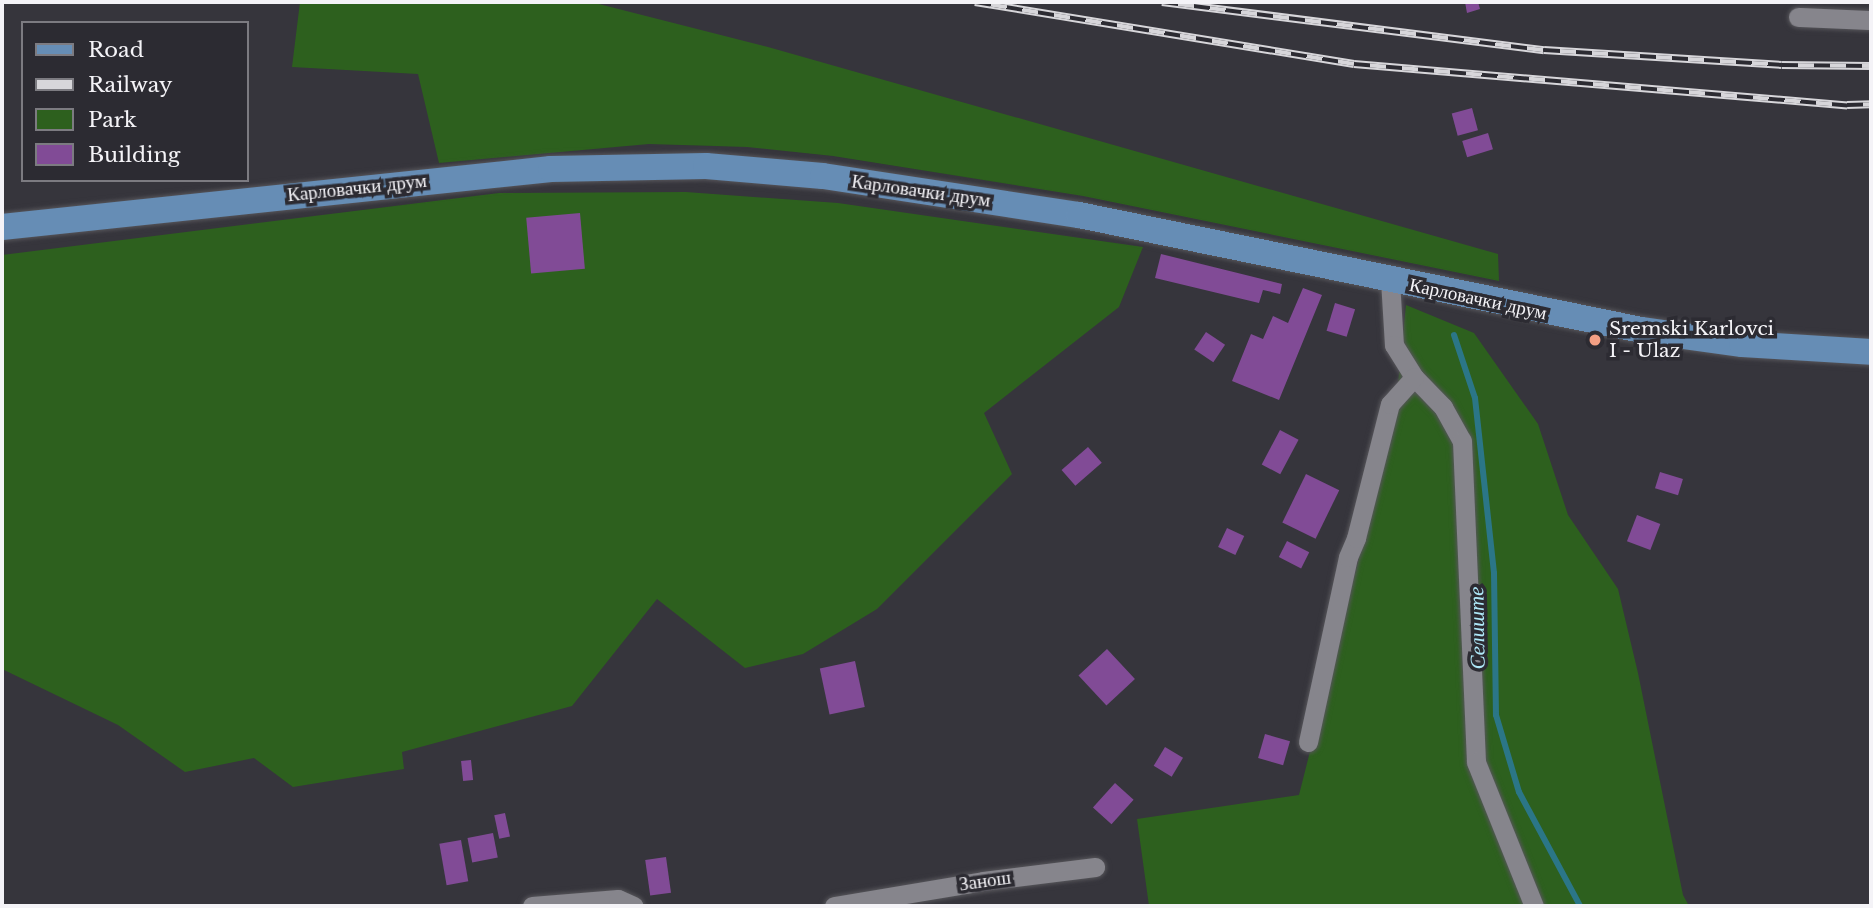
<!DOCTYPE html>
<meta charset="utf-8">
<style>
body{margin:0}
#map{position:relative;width:1873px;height:908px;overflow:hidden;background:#36353c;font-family:"Libre Baskerville",serif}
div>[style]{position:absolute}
.green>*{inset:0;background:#2d601e}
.stream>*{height:6px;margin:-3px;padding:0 3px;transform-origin:3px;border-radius:3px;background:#2b7687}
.building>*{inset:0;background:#814b96;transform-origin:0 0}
.roads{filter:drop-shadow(0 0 2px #56555a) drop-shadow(0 0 2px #56555a)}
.minor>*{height:19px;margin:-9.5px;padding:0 9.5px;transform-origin:9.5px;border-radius:9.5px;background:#86858c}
.major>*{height:26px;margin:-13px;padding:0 13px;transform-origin:13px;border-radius:13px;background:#668db5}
.rail>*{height:8px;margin-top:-4px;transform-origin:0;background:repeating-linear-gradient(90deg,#2c2b32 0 16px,#d7d6da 0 32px);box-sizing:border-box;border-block:2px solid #d7d6da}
.dots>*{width:19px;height:19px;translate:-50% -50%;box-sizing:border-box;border:4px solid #2c2b32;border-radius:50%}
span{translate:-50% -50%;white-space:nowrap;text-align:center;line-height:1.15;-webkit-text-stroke:7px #2c2b32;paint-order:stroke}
.street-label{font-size:19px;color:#f4f3f7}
.poi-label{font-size:19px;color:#f4f3f7}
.left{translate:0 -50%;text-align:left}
.water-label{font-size:21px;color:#aee8f8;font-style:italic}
.frame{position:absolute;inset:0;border:4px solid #f4f3f7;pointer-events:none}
.legend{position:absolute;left:21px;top:21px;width:228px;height:161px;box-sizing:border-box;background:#2c2b32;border:2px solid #7c7b81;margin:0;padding:9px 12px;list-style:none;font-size:21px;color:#f4f3f7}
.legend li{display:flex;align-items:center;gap:14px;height:35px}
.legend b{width:35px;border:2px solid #7c7b81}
</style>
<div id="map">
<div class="green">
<div style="clip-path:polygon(300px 2px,591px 2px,768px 47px,1498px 254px,1499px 281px,1083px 196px,833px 156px,747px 147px,649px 144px,439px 163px,418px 74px,292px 67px)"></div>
<div style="clip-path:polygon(686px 192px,838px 203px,1143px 247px,1119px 307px,984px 413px,1012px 474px,877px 609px,803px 654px,745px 668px,657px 599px,572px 706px,402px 752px,404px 769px,293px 787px,254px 758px,185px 772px,118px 725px,2px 669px,2px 255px,499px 193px)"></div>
<div style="clip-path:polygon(1406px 305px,1474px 333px,1538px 424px,1568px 515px,1618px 589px,1638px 673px,1683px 895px,1689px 906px,1149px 906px,1137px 819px,1299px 795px,1381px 471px,1398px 383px)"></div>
</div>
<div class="stream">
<div style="left:1454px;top:335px;width:66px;rotate:71.6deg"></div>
<div style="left:1475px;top:398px;width:176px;rotate:83.8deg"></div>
<div style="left:1494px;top:573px;width:142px;rotate:89.2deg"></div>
<div style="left:1496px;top:715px;width:80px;rotate:73.4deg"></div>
<div style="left:1519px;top:792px;width:129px;rotate:61.8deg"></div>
</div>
<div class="building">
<div style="clip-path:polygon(1465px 2px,1478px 2px,1480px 9px,1467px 13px)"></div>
<div style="left:1472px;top:108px;width:23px;height:21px;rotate:75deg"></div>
<div style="left:1488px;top:133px;width:17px;height:27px;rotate:73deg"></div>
<div style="left:580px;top:213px;width:56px;height:54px;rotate:85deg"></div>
<div style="clip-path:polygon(1161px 254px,1282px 284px,1280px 294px,1263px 290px,1259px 303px,1155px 278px)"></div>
<div style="clip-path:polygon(1303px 288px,1322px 295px,1279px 400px,1232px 381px,1251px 334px,1263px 339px,1273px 316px,1288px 323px)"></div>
<div style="left:1335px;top:303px;width:21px;height:29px;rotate:17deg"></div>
<div style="left:1206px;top:332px;width:23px;height:21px;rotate:34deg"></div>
<div style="left:1280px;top:430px;width:21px;height:39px;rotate:28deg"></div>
<div style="left:1088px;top:447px;width:21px;height:35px;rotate:49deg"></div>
<div style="left:1660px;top:472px;width:24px;height:17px;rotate:17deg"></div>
<div style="left:1306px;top:474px;width:37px;height:54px;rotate:26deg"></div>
<div style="left:1637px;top:515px;width:25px;height:28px;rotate:21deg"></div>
<div style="left:1227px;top:528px;width:19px;height:21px;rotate:25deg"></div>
<div style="left:1287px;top:541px;width:25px;height:18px;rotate:27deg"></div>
<div style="left:1107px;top:649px;width:41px;height:39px;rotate:47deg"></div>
<div style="left:855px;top:661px;width:47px;height:36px;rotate:78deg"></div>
<div style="left:1265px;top:734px;width:26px;height:25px;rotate:16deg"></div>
<div style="left:1165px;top:747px;width:21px;height:22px;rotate:31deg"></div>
<div style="left:471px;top:760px;width:20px;height:10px;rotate:84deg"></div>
<div style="left:1115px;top:783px;width:25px;height:33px;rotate:42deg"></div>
<div style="left:505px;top:813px;width:24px;height:11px;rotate:78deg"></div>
<div style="left:493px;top:833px;width:25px;height:26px;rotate:79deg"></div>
<div style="left:461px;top:840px;width:42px;height:22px;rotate:80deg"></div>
<div style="left:666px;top:857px;width:36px;height:21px;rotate:82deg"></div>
</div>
<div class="roads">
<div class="minor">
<div style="left:1798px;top:17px;width:73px;rotate:2.4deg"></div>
<div style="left:1390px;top:280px;width:65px;rotate:86.5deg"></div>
<div style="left:1394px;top:345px;width:38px;rotate:58deg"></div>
<div style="left:1414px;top:377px;width:42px;rotate:46deg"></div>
<div style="left:1443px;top:407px;width:39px;rotate:61deg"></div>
<div style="left:1462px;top:441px;width:321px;rotate:87.5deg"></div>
<div style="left:1476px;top:762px;width:155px;rotate:68.1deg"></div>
<div style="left:1308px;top:742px;width:189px;rotate:-77.8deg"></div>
<div style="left:1348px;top:557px;width:21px;rotate:-67deg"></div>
<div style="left:1356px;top:538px;width:138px;rotate:-75.8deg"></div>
<div style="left:1390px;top:404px;width:36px;rotate:-48deg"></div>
<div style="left:532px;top:906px;width:86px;rotate:-4.7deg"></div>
<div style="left:618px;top:899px;width:17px;rotate:24deg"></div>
<div style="left:834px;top:906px;width:151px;rotate:-9.5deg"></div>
<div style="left:983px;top:881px;width:113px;rotate:-7.1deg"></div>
</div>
<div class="major">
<div style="left:2px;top:227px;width:552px;rotate:-6.03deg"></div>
<div style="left:551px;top:169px;width:155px;rotate:-1.1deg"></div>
<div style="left:706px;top:166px;width:117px;rotate:4.9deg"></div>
<div style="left:823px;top:176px;width:259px;rotate:8.7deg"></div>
<div style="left:1079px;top:215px;width:574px;rotate:11.56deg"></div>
<div style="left:1641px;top:330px;width:102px;rotate:7.9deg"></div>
<div style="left:1742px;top:344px;width:129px;rotate:3.5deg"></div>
</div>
</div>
<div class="rail">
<div style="left:975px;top:2px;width:384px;rotate:9.3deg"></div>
<div style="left:1354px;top:64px;width:495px;rotate:4.8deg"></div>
<div style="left:1847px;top:105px;width:24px;rotate:-2deg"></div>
<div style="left:1162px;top:2px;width:385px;rotate:7.2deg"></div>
<div style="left:1544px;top:50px;width:238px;rotate:3.6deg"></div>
<div style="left:1782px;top:65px;width:89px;rotate:0.6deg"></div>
</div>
<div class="dots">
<div style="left:1595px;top:340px;background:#f39f84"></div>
</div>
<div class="street-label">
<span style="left:357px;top:188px;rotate:-6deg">Карловачки друм</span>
<span style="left:921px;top:191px;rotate:8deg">Карловачки друм</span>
<span style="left:1478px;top:299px;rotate:12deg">Карловачки друм</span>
<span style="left:985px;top:881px;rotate:-8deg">Занош</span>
</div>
<div class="poi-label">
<span class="left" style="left:1609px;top:340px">Sremski Karlovci<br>I - Ulaz</span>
</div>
<div class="water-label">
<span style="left:1477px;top:628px;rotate:-91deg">Селиште</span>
</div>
<div class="frame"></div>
<ul class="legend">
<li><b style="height:9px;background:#668db5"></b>Road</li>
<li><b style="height:9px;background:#d7d6da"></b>Railway</li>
<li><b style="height:19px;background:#2d601e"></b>Park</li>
<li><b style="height:19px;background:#814b96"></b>Building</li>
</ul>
</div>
